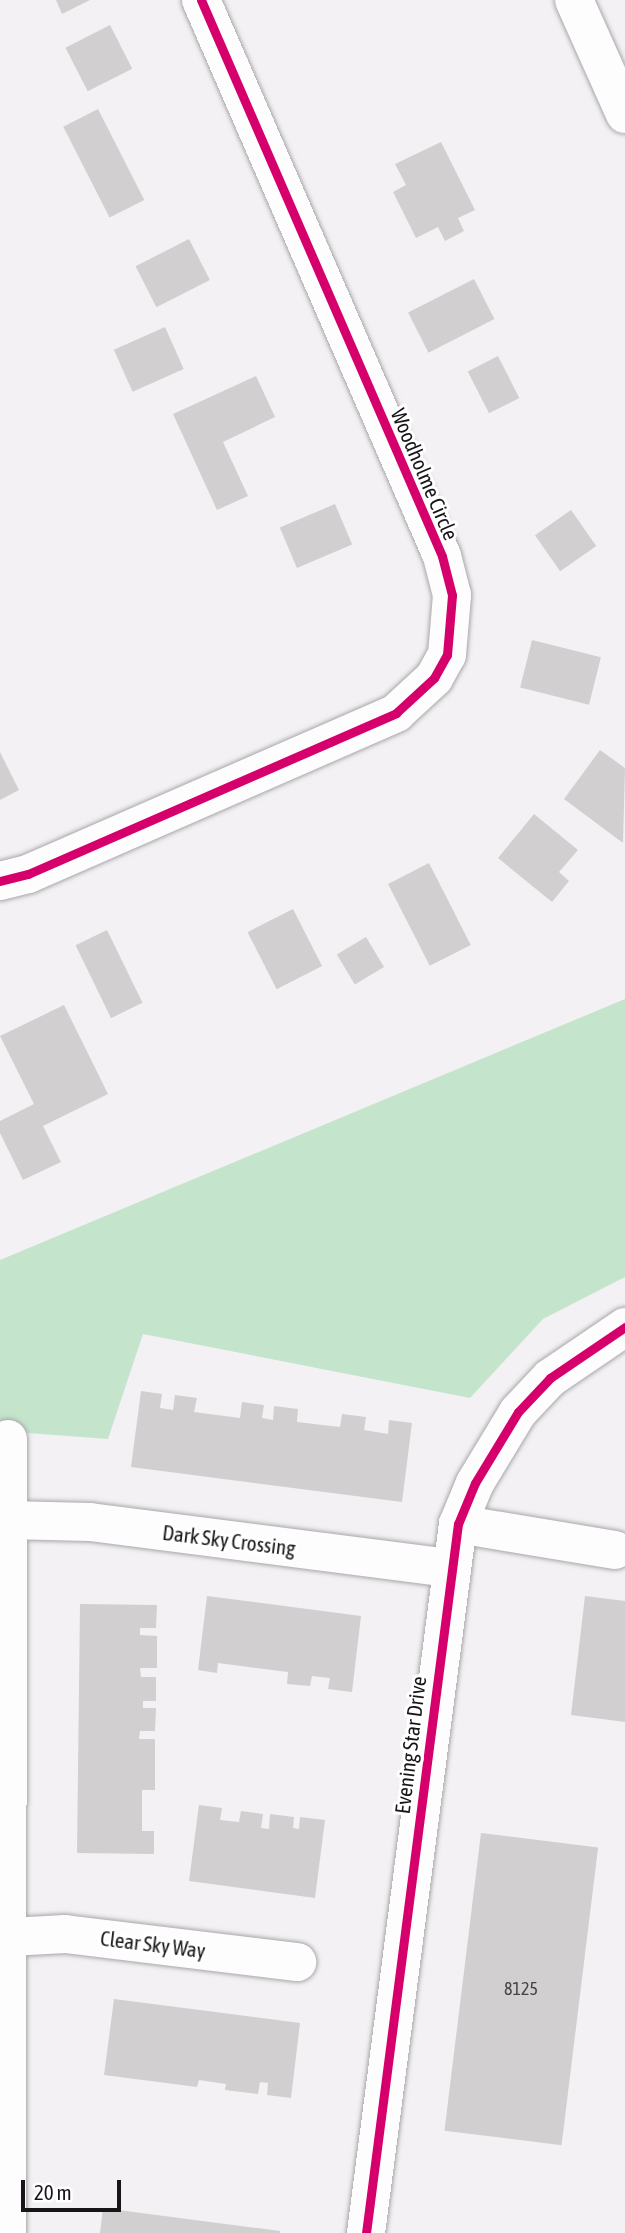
<!DOCTYPE html>
<style>
body{margin:0}
#map{position:relative;width:625px;height:2233px;overflow:hidden;background:#f4f1f5;font-family:"Asap Condensed",sans-serif}
div>[style]{position:absolute}
.green>*{inset:0;background:#c4e5cc}
.building>*{inset:0;background:#d2cfd0;transform-origin:0 0}
.roads{filter:drop-shadow(0 0 2px #a9a7aa) drop-shadow(0 0 2px #a9a7aa)}
.minor>*{height:38px;margin:-19px;padding:0 19px;transform-origin:19px;border-radius:19px;background:#fdfdfe}
.cycleway>*{height:9px;margin:-4.5px;padding:0 4.5px;transform-origin:4.5px;border-radius:4.5px;background:#d6006c}
span{translate:-50% -50%;white-space:nowrap;text-align:center;line-height:1.15;-webkit-text-stroke:6px #fff;paint-order:stroke}
.number-label{font-size:18px;color:#464446}
.number-label span{-webkit-text-stroke-width:0}
.street-label{font-size:21px;color:#171518}
.scale{position:absolute;left:21px;top:2180px;width:100px;height:32px;box-sizing:border-box;border:4px solid #171518;border-top:0;padding-left:9px;font-size:21px;line-height:24px;white-space:nowrap;color:#171518;-webkit-text-stroke:5px #fff;paint-order:stroke}
</style>
<div id="map">
<div class="green">
<div style="clip-path:polygon(625px 999px,625px 1277px,543px 1319px,470px 1398px,143px 1334px,108px 1439px,0 1431px,0 1260px)"></div>
</div>
<div class="building">
<div style="clip-path:polygon(56px 0,90px 0,62px 14px)"></div>
<div style="left:110px;top:25px;width:49px;height:50px;rotate:63deg"></div>
<div style="left:98px;top:109px;width:102px;height:39px;rotate:63deg"></div>
<div style="clip-path:polygon(441px 142px,475px 210px,458px 218px,464px 231px,445px 241px,438px 227px,416px 238px,393px 192px,406px 185px,395px 164px)"></div>
<div style="left:189px;top:239px;width:46px;height:60px;rotate:63deg"></div>
<div style="left:474px;top:279px;width:45px;height:74px;rotate:63deg"></div>
<div style="left:165px;top:327px;width:46px;height:56px;rotate:66deg"></div>
<div style="left:498px;top:356px;width:47px;height:34px;rotate:63deg"></div>
<div style="clip-path:polygon(256px 376px,275px 417px,223px 442px,248px 496px,217px 510px,173px 414px)"></div>
<div style="left:335px;top:504px;width:44px;height:60px;rotate:67deg"></div>
<div style="left:571px;top:510px;width:44px;height:44px;rotate:55deg"></div>
<div style="left:532px;top:640px;width:71px;height:49px;rotate:14deg"></div>
<div style="clip-path:polygon(600px 750px,625px 768px,623px 843px,564px 799px)"></div>
<div style="clip-path:polygon(0 752px,19px 790px,0 800px)"></div>
<div style="clip-path:polygon(534px 814px,578px 850px,559px 872px,569px 881px,552px 902px,498px 858px)"></div>
<div style="left:429px;top:863px;width:92px;height:46px;rotate:63deg"></div>
<div style="left:293px;top:909px;width:64px;height:51px;rotate:63deg"></div>
<div style="left:107px;top:930px;width:81px;height:35px;rotate:64deg"></div>
<div style="left:366px;top:937px;width:35px;height:34px;rotate:59deg"></div>
<div style="clip-path:polygon(64px 1005px,108px 1094px,43px 1126px,61px 1162px,23px 1180px,0 1133px,0 1121px,34px 1104px,0 1036px)"></div>
<div style="clip-path:polygon(141px 1391px,162px 1394px,160px 1408px,173px 1410px,175px 1395px,197px 1398px,194px 1412px,240px 1418px,242px 1402px,264px 1405px,262px 1418px,273px 1420px,274px 1406px,298px 1409px,297px 1422px,340px 1427px,342px 1414px,366px 1417px,364px 1430px,388px 1434px,389px 1420px,412px 1423px,402px 1502px,131px 1467px)"></div>
<div style="clip-path:polygon(207px 1596px,361px 1616px,352px 1692px,328px 1689px,330px 1678px,312px 1676px,310px 1686px,287px 1684px,288px 1672px,218px 1663px,217px 1673px,198px 1670px)"></div>
<div style="clip-path:polygon(585px 1596px,625px 1601px,625px 1722px,571px 1715px)"></div>
<div style="clip-path:polygon(80px 1604px,157px 1605px,156px 1628px,140px 1628px,140px 1635px,157px 1636px,157px 1668px,140px 1668px,141px 1677px,156px 1677px,156px 1701px,143px 1701px,143px 1708px,156px 1708px,155px 1731px,140px 1731px,139px 1739px,155px 1739px,155px 1790px,142px 1790px,142px 1831px,154px 1831px,154px 1854px,77px 1853px)"></div>
<div style="clip-path:polygon(199px 1805px,222px 1808px,220px 1820px,239px 1822px,241px 1811px,263px 1814px,261px 1828px,269px 1829px,270px 1814px,294px 1817px,293px 1828px,299px 1829px,300px 1817px,325px 1820px,315px 1898px,189px 1881px)"></div>
<div style="left:481px;top:1833px;width:118px;height:300px;rotate:7deg"></div>
<div style="clip-path:polygon(114px 1999px,300px 2023px,291px 2098px,267px 2095px,268px 2083px,260px 2082px,258px 2094px,225px 2090px,226px 2084px,199px 2080px,197px 2087px,104px 2075px)"></div>
<div style="clip-path:polygon(103px 2208px,280px 2231px,280px 2233px,100px 2233px)"></div>
</div>
<div class="roads">
<div class="minor">
<div style="left:574px;top:0;width:125px;rotate:65.9deg"></div>
<div style="left:0;top:881px;width:29px;rotate:-14deg"></div>
<div style="left:28px;top:874px;width:402px;rotate:-23.6deg"></div>
<div style="left:396px;top:713px;width:52px;rotate:-42.6deg"></div>
<div style="left:434px;top:678px;width:26px;rotate:-61deg"></div>
<div style="left:447px;top:655px;width:60px;rotate:-85.2deg"></div>
<div style="left:452px;top:595px;width:40px;rotate:-104.4deg"></div>
<div style="left:442px;top:556px;width:606px;rotate:-113.43deg"></div>
<div style="left:8px;top:1520px;width:82px;rotate:1.4deg"></div>
<div style="left:90px;top:1522px;width:363px;rotate:7.3deg"></div>
<div style="left:458px;top:1524px;width:159px;rotate:9.4deg"></div>
<div style="left:10px;top:1937px;width:55px;rotate:-3.1deg"></div>
<div style="left:65px;top:1934px;width:234px;rotate:6.9deg"></div>
<div style="left:7px;top:2233px;width:794px;rotate:-89.93deg"></div>
<div style="left:366px;top:2233px;width:715px;rotate:-82.61deg"></div>
<div style="left:458px;top:1524px;width:44px;rotate:-67.5deg"></div>
<div style="left:475px;top:1483px;width:83px;rotate:-58.8deg"></div>
<div style="left:518px;top:1412px;width:47px;rotate:-46.7deg"></div>
<div style="left:550px;top:1378px;width:91px;rotate:-34.2deg"></div>
</div>
</div>
<div class="cycleway">
<div style="left:0;top:881px;width:29px;rotate:-14deg"></div>
<div style="left:28px;top:874px;width:402px;rotate:-23.6deg"></div>
<div style="left:396px;top:713px;width:52px;rotate:-42.6deg"></div>
<div style="left:434px;top:678px;width:26px;rotate:-61deg"></div>
<div style="left:447px;top:655px;width:60px;rotate:-85.2deg"></div>
<div style="left:452px;top:595px;width:40px;rotate:-104.4deg"></div>
<div style="left:442px;top:556px;width:606px;rotate:-113.43deg"></div>
<div style="left:366px;top:2233px;width:715px;rotate:-82.61deg"></div>
<div style="left:458px;top:1524px;width:44px;rotate:-67.5deg"></div>
<div style="left:475px;top:1483px;width:83px;rotate:-58.8deg"></div>
<div style="left:518px;top:1412px;width:47px;rotate:-46.7deg"></div>
<div style="left:550px;top:1378px;width:91px;rotate:-34.2deg"></div>
</div>
<div class="number-label">
<span style="left:521px;top:1989px">8125</span>
</div>
<div class="street-label">
<span style="left:425px;top:474px;rotate:67deg">Woodholme Circle</span>
<span style="left:229px;top:1540px;rotate:7deg">Dark Sky Crossing</span>
<span style="left:410px;top:1745px;rotate:-83deg">Evening Star Drive</span>
<span style="left:153px;top:1944px;rotate:7deg">Clear Sky Way</span>
</div>
<div class="scale">20 m</div>
</div>
